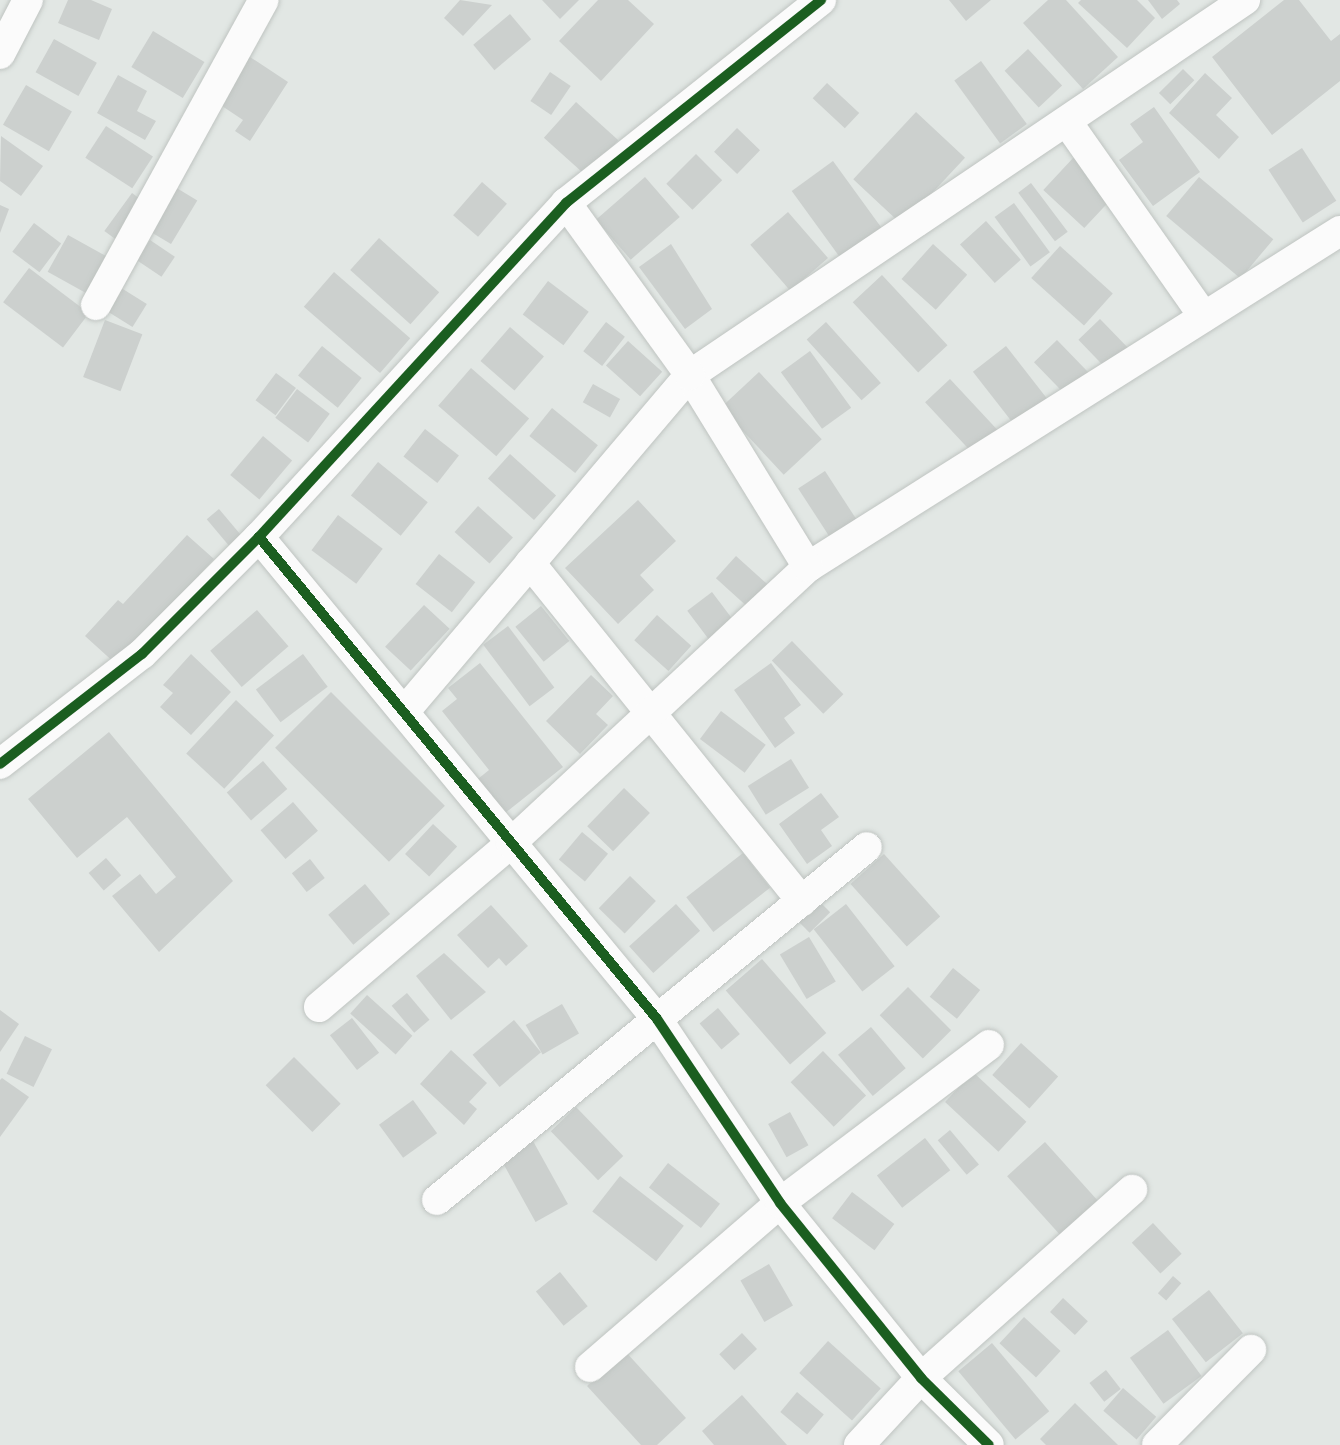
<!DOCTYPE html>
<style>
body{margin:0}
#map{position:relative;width:1340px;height:1445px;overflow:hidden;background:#e2e7e4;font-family:"Public Sans",sans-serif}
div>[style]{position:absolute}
.building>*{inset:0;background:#ccd0ce;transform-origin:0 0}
.roads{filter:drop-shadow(0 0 2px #bfc4c1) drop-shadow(0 0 2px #bfc4c1)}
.minor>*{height:30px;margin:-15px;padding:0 15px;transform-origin:15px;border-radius:15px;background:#fbfbfb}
.cycleway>*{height:10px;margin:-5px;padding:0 5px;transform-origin:5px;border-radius:5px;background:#1b5e20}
span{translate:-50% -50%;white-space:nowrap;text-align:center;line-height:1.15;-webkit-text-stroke:6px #eff6f2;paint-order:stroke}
</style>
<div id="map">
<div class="building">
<div style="clip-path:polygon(68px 0,91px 0,112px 9px,99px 40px,58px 23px)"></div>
<div style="clip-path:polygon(460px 0,492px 5px,463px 36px,444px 18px)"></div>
<div style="clip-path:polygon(542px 0,579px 0,560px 19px)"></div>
<div style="clip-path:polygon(598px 0,628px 0,654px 24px,601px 81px,559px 41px)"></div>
<div style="clip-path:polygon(949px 0,991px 0,966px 21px)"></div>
<div style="clip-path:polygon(1048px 0,1066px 0,1118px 57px,1083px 89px,1023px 23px)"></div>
<div style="clip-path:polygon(1081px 0,1137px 0,1155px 18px,1127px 48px,1078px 3px)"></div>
<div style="clip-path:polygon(1148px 0,1177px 0,1180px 4px,1162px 19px)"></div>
<div style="clip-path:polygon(1284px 0,1299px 0,1331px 41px,1340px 34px,1340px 81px,1272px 135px,1212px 57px)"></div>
<div style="left:510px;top:14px;width:33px;height:48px;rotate:50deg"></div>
<div style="left:153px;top:31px;width:60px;height:42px;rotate:31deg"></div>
<div style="left:54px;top:39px;width:49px;height:38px;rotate:29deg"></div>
<div style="left:1028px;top:49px;width:50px;height:32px;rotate:47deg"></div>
<div style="clip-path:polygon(244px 53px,288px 82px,250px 141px,235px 131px,243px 120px,213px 100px)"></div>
<div style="left:981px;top:61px;width:78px;height:33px;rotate:54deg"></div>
<div style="left:1183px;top:69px;width:16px;height:34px;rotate:45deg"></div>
<div style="left:550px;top:72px;width:25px;height:35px;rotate:34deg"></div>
<div style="clip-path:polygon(1205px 73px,1232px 98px,1216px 115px,1239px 137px,1219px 159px,1169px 113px)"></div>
<div style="clip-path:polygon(118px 75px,147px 91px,137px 111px,156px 121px,145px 140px,97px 113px)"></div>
<div style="left:827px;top:83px;width:44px;height:21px;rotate:43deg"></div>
<div style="left:26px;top:85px;width:53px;height:46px;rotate:30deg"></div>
<div style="left:576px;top:102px;width:57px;height:48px;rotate:42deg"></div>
<div style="clip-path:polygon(1154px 107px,1200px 172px,1153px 206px,1119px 160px,1143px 142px,1130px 124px)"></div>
<div style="left:916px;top:112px;width:67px;height:92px;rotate:43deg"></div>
<div style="left:106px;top:126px;width:56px;height:38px;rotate:33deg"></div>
<div style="left:737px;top:128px;width:32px;height:33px;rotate:44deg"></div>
<div style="clip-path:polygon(1px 136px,43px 166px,21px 196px,0 181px)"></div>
<div style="left:1302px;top:148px;width:63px;height:40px;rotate:57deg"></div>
<div style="left:696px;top:154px;width:37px;height:42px;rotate:45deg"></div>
<div style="left:1074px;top:157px;width:56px;height:45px;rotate:43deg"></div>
<div style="left:833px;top:161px;width:88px;height:51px;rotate:54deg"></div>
<div style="left:645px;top:177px;width:53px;height:65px;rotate:49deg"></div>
<div style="left:1199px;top:177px;width:97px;height:51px;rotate:40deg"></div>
<div style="left:482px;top:182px;width:33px;height:44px;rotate:41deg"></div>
<div style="left:1031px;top:183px;width:61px;height:16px;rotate:53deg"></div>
<div style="left:175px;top:187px;width:26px;height:51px;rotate:31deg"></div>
<div style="left:132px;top:193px;width:19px;height:47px;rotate:36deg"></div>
<div style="left:1014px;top:203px;width:61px;height:24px;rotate:54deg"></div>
<div style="clip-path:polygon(0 205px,9px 209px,0 233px)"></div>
<div style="left:788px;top:212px;width:61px;height:50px;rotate:49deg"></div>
<div style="left:986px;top:221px;width:52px;height:35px;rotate:48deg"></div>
<div style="left:34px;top:223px;width:34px;height:36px;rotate:37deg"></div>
<div style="left:68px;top:235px;width:51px;height:42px;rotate:29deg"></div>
<div style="left:379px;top:238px;width:81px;height:43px;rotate:42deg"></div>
<div style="left:150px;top:240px;width:30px;height:24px;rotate:34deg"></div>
<div style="clip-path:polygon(671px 244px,712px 309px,685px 329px,639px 267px)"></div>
<div style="left:933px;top:244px;width:46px;height:47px;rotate:42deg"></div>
<div style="left:1060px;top:246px;width:71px;height:43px;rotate:42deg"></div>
<div style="left:29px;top:268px;width:75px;height:43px;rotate:37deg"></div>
<div style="left:334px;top:272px;width:101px;height:46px;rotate:41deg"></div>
<div style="left:882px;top:275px;width:96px;height:40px;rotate:47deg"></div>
<div style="left:548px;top:281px;width:51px;height:42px;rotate:37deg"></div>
<div style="left:118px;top:286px;width:34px;height:27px;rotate:32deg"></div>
<div style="left:1100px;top:319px;width:45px;height:30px;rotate:46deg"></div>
<div style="left:105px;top:320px;width:40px;height:61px;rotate:21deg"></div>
<div style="left:606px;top:322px;width:24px;height:37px;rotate:38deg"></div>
<div style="left:826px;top:322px;width:82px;height:26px;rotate:48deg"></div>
<div style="left:510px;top:327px;width:45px;height:45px;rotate:41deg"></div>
<div style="left:1057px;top:340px;width:46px;height:32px;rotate:46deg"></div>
<div style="left:628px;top:341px;width:46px;height:33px;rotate:42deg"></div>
<div style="left:322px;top:346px;width:51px;height:38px;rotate:39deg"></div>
<div style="left:1006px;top:346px;width:71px;height:42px;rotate:52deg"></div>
<div style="left:810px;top:351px;width:70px;height:36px;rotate:54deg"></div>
<div style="left:471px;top:368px;width:77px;height:50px;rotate:41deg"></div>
<div style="left:759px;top:372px;width:92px;height:52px;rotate:47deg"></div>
<div style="left:276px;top:373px;width:25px;height:34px;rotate:37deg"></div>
<div style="left:950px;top:379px;width:70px;height:34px;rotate:47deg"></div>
<div style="left:593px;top:384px;width:31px;height:21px;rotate:29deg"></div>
<div style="left:297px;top:389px;width:41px;height:36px;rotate:37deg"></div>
<div style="left:552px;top:408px;width:59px;height:36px;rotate:39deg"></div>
<div style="left:425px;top:429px;width:43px;height:35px;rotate:38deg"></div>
<div style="left:263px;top:436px;width:38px;height:51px;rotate:40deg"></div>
<div style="left:510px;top:454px;width:62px;height:33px;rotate:42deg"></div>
<div style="left:378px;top:462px;width:64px;height:43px;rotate:39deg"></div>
<div style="left:825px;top:471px;width:71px;height:32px;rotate:57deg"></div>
<div style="clip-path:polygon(638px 500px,676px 541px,640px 575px,654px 590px,618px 624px,565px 568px)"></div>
<div style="left:478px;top:506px;width:47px;height:35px;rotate:42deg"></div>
<div style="left:219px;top:509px;width:34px;height:16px;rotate:50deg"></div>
<div style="left:338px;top:515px;width:56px;height:44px;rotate:37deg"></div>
<div style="clip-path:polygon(187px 535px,214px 559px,117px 665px,85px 636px,118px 600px,123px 604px)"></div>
<div style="left:439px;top:554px;width:46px;height:38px;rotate:38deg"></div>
<div style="left:736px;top:556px;width:42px;height:30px;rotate:42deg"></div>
<div style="left:712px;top:592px;width:36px;height:31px;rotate:53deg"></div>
<div style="left:424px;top:605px;width:35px;height:57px;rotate:43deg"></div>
<div style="left:541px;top:606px;width:45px;height:33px;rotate:51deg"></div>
<div style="left:257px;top:610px;width:48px;height:62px;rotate:49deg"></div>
<div style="left:657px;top:615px;width:46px;height:34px;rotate:42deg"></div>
<div style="left:508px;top:626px;width:77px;height:31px;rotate:53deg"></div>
<div style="left:792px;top:641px;width:74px;height:28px;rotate:46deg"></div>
<div style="clip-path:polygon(191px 654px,231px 692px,191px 735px,160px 707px,173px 693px,163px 685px)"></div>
<div style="left:303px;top:654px;width:41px;height:59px;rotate:53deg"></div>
<div style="clip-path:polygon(480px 663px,563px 767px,500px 817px,473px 783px,489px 770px,442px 711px,457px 699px,448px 688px)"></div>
<div style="clip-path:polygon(771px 663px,801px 705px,784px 718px,795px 733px,775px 748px,734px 690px)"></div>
<div style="clip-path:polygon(591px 675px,613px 696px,596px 714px,608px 725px,580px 754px,546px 721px)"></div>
<div style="left:331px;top:692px;width:161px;height:79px;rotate:45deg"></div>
<div style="left:236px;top:700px;width:52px;height:73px;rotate:43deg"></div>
<div style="left:721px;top:711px;width:56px;height:35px;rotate:37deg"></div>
<div style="clip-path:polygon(109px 732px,233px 881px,159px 952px,112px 896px,140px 874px,156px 894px,176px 877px,127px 817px,77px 858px,28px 799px)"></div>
<div style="left:791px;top:759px;width:34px;height:51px;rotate:58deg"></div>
<div style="left:263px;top:761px;width:37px;height:48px;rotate:49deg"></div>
<div style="left:624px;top:788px;width:36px;height:53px;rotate:44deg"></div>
<div style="clip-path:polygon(821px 793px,839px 817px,821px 830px,832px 846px,807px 864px,779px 824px)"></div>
<div style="left:293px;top:802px;width:38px;height:43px;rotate:49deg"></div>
<div style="left:433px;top:824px;width:33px;height:41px;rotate:43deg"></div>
<div style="left:582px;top:832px;width:34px;height:36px;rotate:40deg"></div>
<div style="left:743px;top:853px;width:44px;height:72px;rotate:52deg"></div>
<div style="left:884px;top:854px;width:84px;height:45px;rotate:48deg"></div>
<div style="left:106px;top:858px;width:23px;height:23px;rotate:49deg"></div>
<div style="left:310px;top:859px;width:24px;height:23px;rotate:52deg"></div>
<div style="left:630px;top:876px;width:36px;height:45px;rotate:44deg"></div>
<div style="left:365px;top:884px;width:39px;height:48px;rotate:50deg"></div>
<div style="left:816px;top:898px;width:20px;height:29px;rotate:45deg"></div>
<div style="left:676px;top:904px;width:36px;height:63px;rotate:48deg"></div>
<div style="left:846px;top:904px;width:79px;height:41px;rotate:52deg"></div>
<div style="clip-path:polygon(491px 905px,528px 946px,506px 966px,499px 958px,488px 968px,457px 935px)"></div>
<div style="left:809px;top:937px;width:52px;height:34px;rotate:59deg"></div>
<div style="clip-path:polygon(444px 953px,486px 992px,451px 1020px,416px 976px)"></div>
<div style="left:762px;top:959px;width:98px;height:48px;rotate:49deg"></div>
<div style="left:953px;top:968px;width:35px;height:37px;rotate:39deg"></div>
<div style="left:908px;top:987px;width:61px;height:40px;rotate:45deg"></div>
<div style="left:407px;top:993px;width:35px;height:20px;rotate:50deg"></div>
<div style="left:367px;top:995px;width:61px;height:25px;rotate:42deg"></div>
<div style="left:562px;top:1004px;width:34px;height:42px;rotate:60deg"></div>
<div style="left:718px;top:1008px;width:34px;height:24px;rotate:50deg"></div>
<div style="clip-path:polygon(0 1010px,19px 1024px,0 1052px)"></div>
<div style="left:352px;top:1018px;width:44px;height:28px;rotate:52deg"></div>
<div style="left:514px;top:1020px;width:42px;height:54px;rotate:50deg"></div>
<div style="left:871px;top:1027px;width:54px;height:43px;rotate:50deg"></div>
<div style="left:25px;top:1036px;width:30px;height:42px;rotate:26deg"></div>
<div style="left:1021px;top:1043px;width:50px;height:43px;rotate:42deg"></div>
<div style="clip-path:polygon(451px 1050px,487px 1083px,469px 1102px,477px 1109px,464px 1125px,420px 1084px)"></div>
<div style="left:823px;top:1051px;width:62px;height:45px;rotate:46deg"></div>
<div style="left:294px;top:1057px;width:66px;height:40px;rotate:45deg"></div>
<div style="left:973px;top:1072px;width:73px;height:41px;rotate:43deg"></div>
<div style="clip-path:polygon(2px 1078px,29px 1097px,0 1137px,0 1080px)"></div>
<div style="left:413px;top:1100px;width:41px;height:42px;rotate:54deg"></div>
<div style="left:576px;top:1107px;width:68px;height:35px;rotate:46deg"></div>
<div style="left:790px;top:1112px;width:38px;height:25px;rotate:61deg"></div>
<div style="left:950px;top:1130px;width:45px;height:16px;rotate:50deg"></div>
<div style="left:925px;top:1138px;width:41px;height:61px;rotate:52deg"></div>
<div style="left:533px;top:1141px;width:72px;height:37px;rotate:61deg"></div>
<div style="left:1045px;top:1142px;width:79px;height:51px;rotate:48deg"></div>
<div style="left:668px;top:1163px;width:66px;height:31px;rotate:38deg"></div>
<div style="left:620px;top:1176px;width:81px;height:45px;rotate:38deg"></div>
<div style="left:852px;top:1192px;width:53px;height:33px;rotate:37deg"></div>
<div style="left:1153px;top:1223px;width:42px;height:29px;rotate:47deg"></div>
<div style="left:769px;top:1264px;width:48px;height:33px;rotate:60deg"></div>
<div style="left:560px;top:1272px;width:44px;height:31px;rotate:51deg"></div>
<div style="left:1173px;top:1276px;width:11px;height:23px;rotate:41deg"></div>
<div style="left:1209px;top:1290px;width:55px;height:47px;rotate:52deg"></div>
<div style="left:1063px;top:1298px;width:34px;height:19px;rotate:43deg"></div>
<div style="left:1024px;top:1317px;width:50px;height:36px;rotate:43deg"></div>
<div style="left:1168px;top:1330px;width:57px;height:47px;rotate:54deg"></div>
<div style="left:742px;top:1333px;width:22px;height:31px;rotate:47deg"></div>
<div style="left:828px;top:1341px;width:71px;height:43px;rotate:42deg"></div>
<div style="left:992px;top:1343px;width:89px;height:44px;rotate:50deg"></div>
<div style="clip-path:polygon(625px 1351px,686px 1418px,657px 1445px,641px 1445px,587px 1386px)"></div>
<div style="left:1106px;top:1370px;width:24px;height:21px;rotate:52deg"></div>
<div style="left:1123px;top:1388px;width:44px;height:30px;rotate:41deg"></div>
<div style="left:797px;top:1392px;width:35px;height:26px;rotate:40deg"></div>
<div style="clip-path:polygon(742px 1395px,787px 1445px,714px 1445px,702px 1431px)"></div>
<div style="clip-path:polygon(1075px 1403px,1118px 1445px,1046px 1445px,1040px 1439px)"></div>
</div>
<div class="roads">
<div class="minor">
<div style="left:0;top:54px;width:61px;rotate:-62.6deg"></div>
<div style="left:1067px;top:122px;width:238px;rotate:54.9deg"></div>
<div style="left:96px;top:305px;width:348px;rotate:-61.2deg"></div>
<div style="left:259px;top:537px;width:625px;rotate:50.45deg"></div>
<div style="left:657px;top:1019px;width:221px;rotate:56.2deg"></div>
<div style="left:780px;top:1203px;width:225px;rotate:51.1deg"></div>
<div style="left:921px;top:1378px;width:95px;rotate:44.6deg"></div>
<div style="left:530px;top:563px;width:434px;rotate:51.2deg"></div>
<div style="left:808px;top:567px;width:629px;rotate:-32.28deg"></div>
<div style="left:404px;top:712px;width:442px;rotate:-49.7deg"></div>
<div style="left:690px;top:375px;width:670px;rotate:-34.05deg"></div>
<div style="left:0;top:764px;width:180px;rotate:-37.8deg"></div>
<div style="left:142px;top:654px;width:165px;rotate:-45deg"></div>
<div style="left:259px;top:537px;width:454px;rotate:-47.4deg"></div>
<div style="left:566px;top:203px;width:326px;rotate:-38.5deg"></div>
<div style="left:319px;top:1007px;width:253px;rotate:-40.5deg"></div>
<div style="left:511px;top:843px;width:405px;rotate:-42.9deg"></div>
<div style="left:808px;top:567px;width:225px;rotate:-121.6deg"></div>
<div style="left:690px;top:375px;width:212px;rotate:-125.8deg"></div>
<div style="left:437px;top:1200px;width:556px;rotate:-39.38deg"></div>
<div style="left:590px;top:1367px;width:251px;rotate:-40.8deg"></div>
<div style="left:780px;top:1203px;width:262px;rotate:-37.1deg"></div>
<div style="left:859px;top:1445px;width:91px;rotate:-47.2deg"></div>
<div style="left:921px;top:1378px;width:283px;rotate:-41.7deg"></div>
<div style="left:1157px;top:1445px;width:134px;rotate:-45.3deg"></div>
</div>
</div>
<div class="cycleway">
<div style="left:259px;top:537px;width:625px;rotate:50.45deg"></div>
<div style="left:657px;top:1019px;width:221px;rotate:56.2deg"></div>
<div style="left:780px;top:1203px;width:225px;rotate:51.1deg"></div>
<div style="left:921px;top:1378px;width:95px;rotate:44.6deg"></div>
<div style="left:0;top:764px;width:180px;rotate:-37.8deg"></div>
<div style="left:142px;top:654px;width:165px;rotate:-45deg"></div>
<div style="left:259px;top:537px;width:454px;rotate:-47.4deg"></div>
<div style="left:566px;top:203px;width:326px;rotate:-38.5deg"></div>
</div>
</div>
